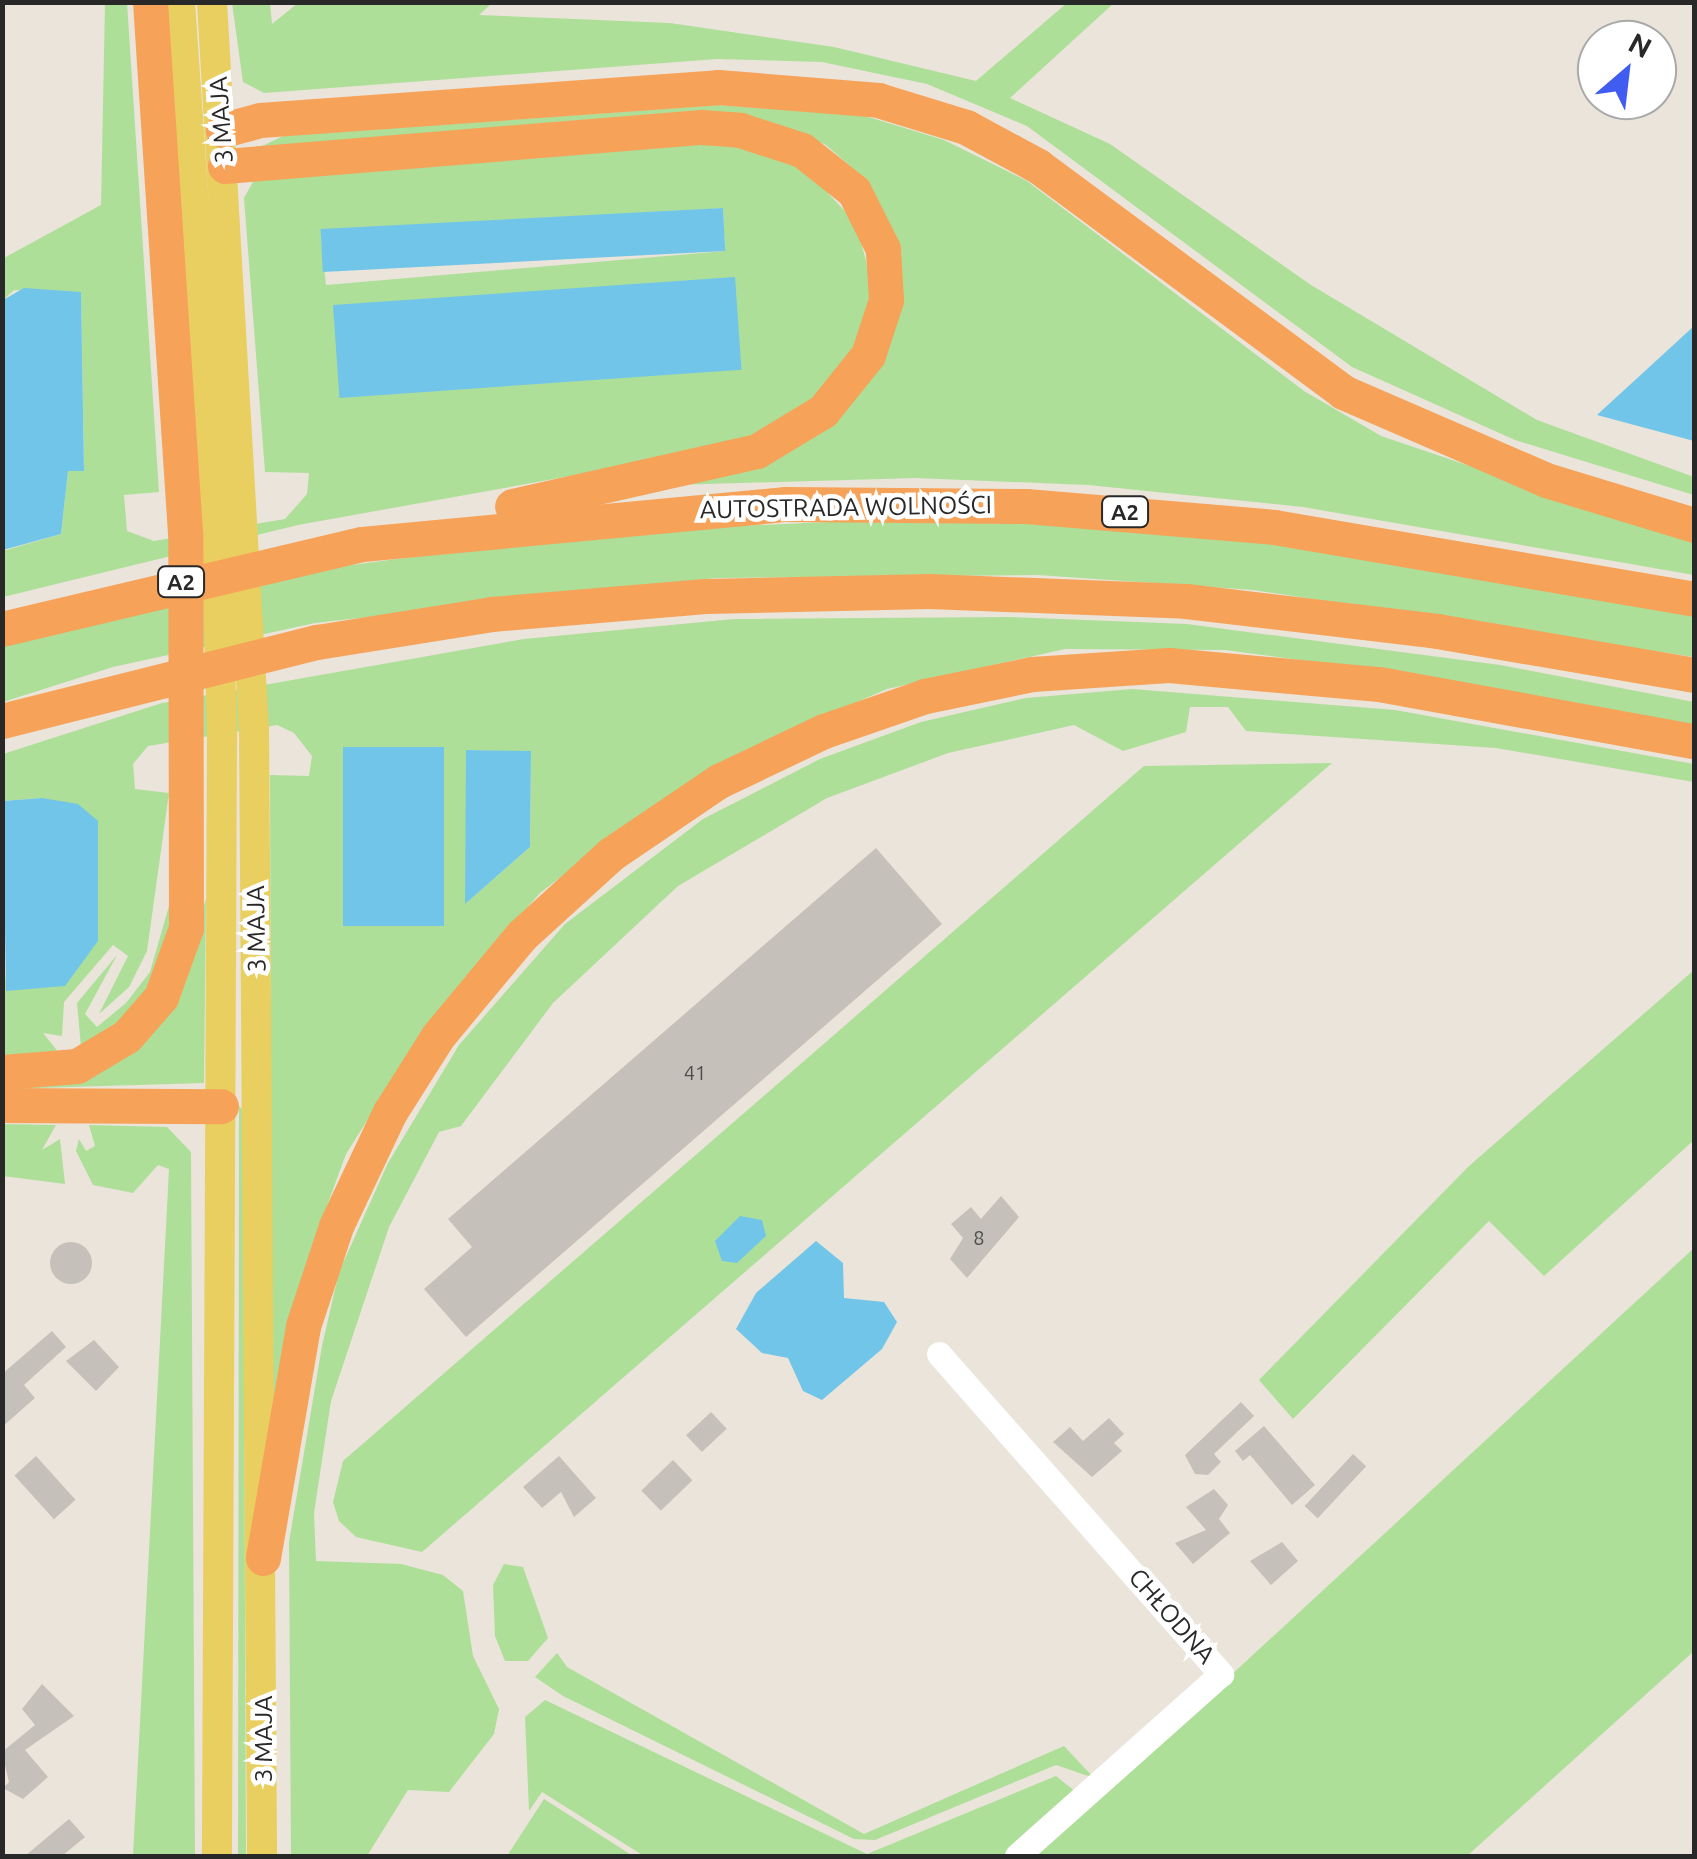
<!DOCTYPE html>
<meta charset="utf-8">
<style>
body{margin:0}
#map{position:relative;width:1697px;height:1859px;overflow:hidden;background:#eae4da;font-family:Ubuntu,sans-serif}
div>[style]{position:absolute}
.green>*{inset:0;background:#aedf99}
.water>*{inset:0;background:#71c5e8;transform-origin:0 0}
.building>*{inset:0;background:#c5c1ba;transform-origin:0 0}
.round{border-radius:50%}
.minor>*{height:25px;margin:-12.5px;padding:0 12.5px;transform-origin:12.5px;border-radius:12.5px;background:#fff}
.major>*{height:30px;margin:-15px;padding:0 15px;transform-origin:15px;border-radius:15px;background:#e9ce60}
.highway>*{height:35px;margin:-17.5px;padding:0 17.5px;transform-origin:17.5px;border-radius:17.5px;background:#f6a259}
span{translate:-50% -50%;white-space:nowrap;text-align:center;line-height:1.15;-webkit-text-stroke:9px #fff;paint-order:stroke}
.number-label{font-size:20px;color:#4f4e4c}
.number-label span{-webkit-text-stroke-width:0}
.shield-label span{padding:2px 8px;background:#fff;border:2px solid;border-radius:8px;-webkit-text-stroke-width:0}
.shield-label{font-size:22px;color:#282828;font-weight:700}
.street-label{font-size:25px;color:#282828}
.frame{position:absolute;inset:0;border:5px solid #282828;pointer-events:none}
.north{position:absolute;left:1577px;top:20px;width:100px;height:100px;box-sizing:border-box;background:#fff;border:2px solid #a9a9a9;border-radius:50%;rotate:28deg;font-size:28px;font-weight:700;line-height:40px;text-align:center;color:#282828}
.north::after{content:'';display:block;margin:auto;width:35px;height:45px;background:#415cf1;clip-path:polygon(50% 0,100% 100%,50% 72%,0 100%)}
</style>
<div id="map">
<div class="green">
<div style="clip-path:polygon(evenodd,105px 3px,127px 3px,159px 492px,124px 495px,127px 531px,154px 541px,285px 519px,307px 494px,309px 473px,265px 472px,244px 198px,258px 173px,703px 141px,769px 152px,810px 174px,856px 223px,871px 280px,865px 328px,828px 391px,732px 447px,298px 525px,3px 597px,3px 551px,61px 534px,68px 471px,84px 470px,81px 293px,14px 290px,3px 300px,2px 259px,101px 205px,105px 3px,723px 208px,725px 251px,326px 285px,321px 239px,723px 208px)"></div>
<div style="clip-path:polygon(232px 3px,270px 3px,272px 24px,298px 3px,492px 3px,479px 15px,670px 23px,834px 47px,976px 81px,1067px 3px,1114px 3px,1010px 98px,1110px 144px,1311px 285px,1537px 420px,1694px 477px,1694px 495px,1515px 440px,1352px 367px,1027px 126px,927px 84px,822px 62px,717px 59px,264px 93px,243px 82px)"></div>
<div style="clip-path:polygon(718px 105px,862px 115px,944px 140px,1027px 181px,1304px 391px,1381px 436px,1694px 542px,1694px 575px,1303px 507px,1088px 485px,915px 478px,671px 485px,808px 440px,854px 401px,877px 367px,858px 173px,826px 145px,784px 126px,258px 148px,283px 136px)"></div>
<div style="clip-path:polygon(939px 517px,1251px 540px,1694px 615px,1694px 657px,1253px 590px,1038px 575px,716px 578px,315px 623px,113px 667px,3px 702px,3px 644px,328px 568px,603px 532px)"></div>
<div style="clip-path:polygon(evenodd,1009px 617px,1187px 624px,1500px 665px,1694px 702px,1694px 726px,1435px 678px,1225px 650px,1065px 649px,887px 689px,739px 753px,657px 803px,540px 893px,434px 1015px,346px 1154px,309px 1255px,272px 1407px,270px 775px,309px 776px,312px 756px,294px 733px,277px 725px,148px 746px,133px 764px,135px 789px,169px 793px,147px 951px,129px 987px,99px 1014px,128px 956px,113px 945px,64px 1002px,62px 1036px,43px 1033px,59px 1053px,3px 1055px,3px 990px,42px 798px,3px 801px,3px 754px,162px 703px,524px 639px,734px 619px,1009px 617px,466px 750px,531px 752px,530px 847px,466px 903px,466px 750px)"></div>
<div style="clip-path:polygon(1132px 689px,1395px 710px,1694px 764px,1694px 782px,1496px 748px,1246px 731px,1228px 707px,1190px 707px,1186px 732px,1123px 751px,1074px 725px,948px 753px,827px 798px,678px 886px,553px 1003px,461px 1126px,439px 1132px,389px 1227px,331px 1401px,314px 1513px,316px 1561px,401px 1564px,443px 1575px,463px 1591px,473px 1656px,499px 1709px,494px 1734px,449px 1792px,408px 1790px,367px 1856px,291px 1856px,289px 1542px,322px 1346px,339px 1272px,388px 1163px,459px 1045px,565px 924px,703px 819px,820px 759px,921px 722px,1026px 698px)"></div>
<div style="clip-path:polygon(1332px 763px,422px 1552px,356px 1537px,339px 1521px,333px 1502px,343px 1461px,1144px 766px)"></div>
<div style="clip-path:polygon(206px 899px,204px 1083px,3px 1089px,38px 1085px,178px 994px)"></div>
<div style="clip-path:polygon(169px 906px,177px 909px,160px 972px,127px 1019px,81px 1047px,77px 1003px,117px 955px,85px 1014px,97px 1027px,126px 1003px,150px 972px)"></div>
<div style="clip-path:polygon(1694px 970px,1694px 1140px,1544px 1276px,1489px 1221px,1293px 1419px,1259px 1380px,1469px 1166px)"></div>
<div style="clip-path:polygon(239px 1106px,243px 1110px,246px 1856px,238px 1856px)"></div>
<div style="clip-path:polygon(2px 1124px,56px 1125px,42px 1150px,60px 1139px,65px 1184px,3px 1176px)"></div>
<div style="clip-path:polygon(89px 1125px,167px 1127px,191px 1152px,195px 1856px,133px 1856px,169px 1169px,158px 1165px,133px 1193px,93px 1185px,76px 1151px,79px 1139px,86px 1151px,95px 1146px)"></div>
<div style="clip-path:polygon(1694px 1248px,1694px 1651px,1467px 1856px,1035px 1856px)"></div>
<div style="clip-path:polygon(504px 1564px,523px 1567px,548px 1638px,528px 1661px,505px 1661px,495px 1636px,493px 1585px)"></div>
<div style="clip-path:polygon(557px 1653px,567px 1667px,864px 1834px,1064px 1746px,1094px 1778px,1056px 1765px,875px 1840px,854px 1839px,563px 1696px,535px 1677px)"></div>
<div style="clip-path:polygon(545px 1700px,867px 1854px,1056px 1776px,1077px 1793px,1004px 1856px,644px 1856px,542px 1792px,529px 1811px,525px 1717px)"></div>
<div style="clip-path:polygon(544px 1799px,633px 1856px,507px 1856px)"></div>
</div>
<div class="water">
<div style="left:723px;top:208px;width:43px;height:403px;rotate:87deg"></div>
<div style="left:735px;top:277px;width:93px;height:403px;rotate:86deg"></div>
<div style="clip-path:polygon(24px 288px,81px 292px,84px 471px,68px 471px,61px 534px,3px 550px,3px 300px)"></div>
<div style="clip-path:polygon(1694px 326px,1694px 441px,1597px 415px)"></div>
<div style="left:444px;top:747px;width:179px;height:101px;rotate:90deg"></div>
<div style="clip-path:polygon(466px 750px,531px 751px,530px 847px,465px 904px)"></div>
<div style="clip-path:polygon(42px 798px,78px 804px,98px 821px,98px 941px,65px 986px,6px 991px,3px 801px)"></div>
<div style="clip-path:polygon(740px 1216px,762px 1220px,766px 1236px,737px 1263px,722px 1261px,715px 1241px)"></div>
<div style="clip-path:polygon(816px 1241px,843px 1263px,844px 1298px,884px 1302px,897px 1322px,882px 1349px,822px 1400px,803px 1391px,788px 1358px,762px 1353px,736px 1329px,756px 1293px)"></div>
</div>
<div class="building">
<div style="clip-path:polygon(876px 848px,942px 924px,466px 1337px,424px 1289px,472px 1247px,448px 1219px)"></div>
<div style="clip-path:polygon(1001px 1196px,1019px 1217px,967px 1278px,950px 1259px,963px 1238px,951px 1224px,971px 1207px,981px 1219px)"></div>
<div class="round" style="left:50px;top:1242px;width:42px;height:42px"></div>
<div style="clip-path:polygon(52px 1331px,66px 1347px,24px 1385px,35px 1398px,2px 1427px,2px 1374px)"></div>
<div style="clip-path:polygon(94px 1340px,119px 1367px,96px 1391px,66px 1361px)"></div>
<div style="clip-path:polygon(1241px 1402px,1254px 1416px,1214px 1454px,1221px 1462px,1208px 1475px,1195px 1474px,1185px 1455px)"></div>
<div style="left:711px;top:1412px;width:23px;height:34px;rotate:47deg"></div>
<div style="clip-path:polygon(1109px 1418px,1124px 1434px,1114px 1443px,1122px 1451px,1092px 1477px,1053px 1442px,1070px 1427px,1083px 1441px)"></div>
<div style="clip-path:polygon(1264px 1426px,1315px 1485px,1292px 1505px,1250px 1455px,1243px 1461px,1235px 1451px)"></div>
<div style="left:1353px;top:1454px;width:18px;height:71px;rotate:43deg"></div>
<div style="left:36px;top:1456px;width:59px;height:29px;rotate:48deg"></div>
<div style="clip-path:polygon(559px 1456px,596px 1498px,574px 1517px,561px 1492px,542px 1508px,523px 1487px)"></div>
<div style="left:673px;top:1460px;width:28px;height:44px;rotate:46deg"></div>
<div style="clip-path:polygon(1214px 1489px,1228px 1505px,1219px 1519px,1230px 1533px,1193px 1564px,1175px 1543px,1206px 1530px,1186px 1507px)"></div>
<div style="clip-path:polygon(1282px 1542px,1298px 1561px,1271px 1585px,1250px 1561px)"></div>
<div style="clip-path:polygon(42px 1684px,74px 1716px,25px 1750px,48px 1777px,23px 1799px,3px 1788px,9px 1782px,2px 1752px,35px 1725px,22px 1709px)"></div>
<div style="clip-path:polygon(69px 1819px,85px 1837px,62px 1856px,25px 1856px)"></div>
</div>
<div class="minor">
<div style="left:939px;top:1354px;width:427px;rotate:48.6deg"></div>
<div style="left:1221px;top:1674px;width:273px;rotate:138.3deg"></div>
</div>
<div class="major">
<div style="left:180px;top:2px;width:527px;rotate:86.08deg"></div>
<div style="left:216px;top:528px;width:208px;rotate:88.3deg"></div>
<div style="left:222px;top:736px;width:1120px;rotate:90.26deg"></div>
<div style="left:212px;top:2px;width:729px;rotate:86.7deg"></div>
<div style="left:254px;top:730px;width:1126px;rotate:89.59deg"></div>
</div>
<div class="highway">
<div style="left:223px;top:130px;width:38px;rotate:-15deg"></div>
<div style="left:260px;top:120px;width:459px;rotate:-4.1deg"></div>
<div style="left:718px;top:87px;width:161px;rotate:4.6deg"></div>
<div style="left:878px;top:100px;width:92px;rotate:17.1deg"></div>
<div style="left:966px;top:127px;width:82px;rotate:28.4deg"></div>
<div style="left:1038px;top:166px;width:380px;rotate:36.5deg"></div>
<div style="left:1343px;top:392px;width:221px;rotate:23.4deg"></div>
<div style="left:1546px;top:480px;width:155px;rotate:16.9deg"></div>
<div style="left:225px;top:166px;width:478px;rotate:-4.7deg"></div>
<div style="left:701px;top:127px;width:39px;rotate:4deg"></div>
<div style="left:740px;top:130px;width:65px;rotate:17.9deg"></div>
<div style="left:802px;top:150px;width:66px;rotate:38.3deg"></div>
<div style="left:854px;top:191px;width:65px;rotate:63.4deg"></div>
<div style="left:883px;top:249px;width:51px;rotate:86.6deg"></div>
<div style="left:886px;top:300px;width:58px;rotate:108.1deg"></div>
<div style="left:868px;top:355px;width:72px;rotate:128.8deg"></div>
<div style="left:823px;top:411px;width:77px;rotate:148.8deg"></div>
<div style="left:757px;top:451px;width:251px;rotate:167.3deg"></div>
<div style="left:2px;top:629px;width:370px;rotate:-13.3deg"></div>
<div style="left:362px;top:544px;width:426px;rotate:-5.4deg"></div>
<div style="left:786px;top:504px;width:240px;rotate:0.5deg"></div>
<div style="left:1026px;top:506px;width:249px;rotate:4.8deg"></div>
<div style="left:1274px;top:527px;width:426px;rotate:9.7deg"></div>
<div style="left:2px;top:721px;width:325px;rotate:-14.1deg"></div>
<div style="left:317px;top:642px;width:176px;rotate:-9.1deg"></div>
<div style="left:491px;top:614px;width:215px;rotate:-4.8deg"></div>
<div style="left:705px;top:596px;width:224px;rotate:-1.3deg"></div>
<div style="left:929px;top:591px;width:257px;rotate:2.2deg"></div>
<div style="left:1186px;top:601px;width:253px;rotate:6.8deg"></div>
<div style="left:1437px;top:631px;width:261px;rotate:9.7deg"></div>
<div style="left:2px;top:1072px;width:75px;rotate:-4.6deg"></div>
<div style="left:77px;top:1066px;width:58px;rotate:-31deg"></div>
<div style="left:127px;top:1036px;width:52px;rotate:-48.9deg"></div>
<div style="left:161px;top:997px;width:73px;rotate:-70.1deg"></div>
<div style="left:186px;top:928px;width:395px;rotate:-90.1deg"></div>
<div style="left:185px;top:533px;width:532px;rotate:-93.77deg"></div>
<div style="left:2px;top:1105px;width:219px;rotate:0.3deg"></div>
<div style="left:263px;top:1558px;width:235px;rotate:-80.2deg"></div>
<div style="left:303px;top:1326px;width:105px;rotate:-71.7deg"></div>
<div style="left:336px;top:1226px;width:126px;rotate:-64.7deg"></div>
<div style="left:390px;top:1112px;width:90px;rotate:-57.7deg"></div>
<div style="left:438px;top:1036px;width:131px;rotate:-50.3deg"></div>
<div style="left:522px;top:935px;width:120px;rotate:-42.3deg"></div>
<div style="left:611px;top:854px;width:130px;rotate:-34.1deg"></div>
<div style="left:719px;top:781px;width:116px;rotate:-25.5deg"></div>
<div style="left:824px;top:731px;width:107px;rotate:-19.1deg"></div>
<div style="left:925px;top:696px;width:109px;rotate:-11.6deg"></div>
<div style="left:1032px;top:674px;width:137px;rotate:-3.8deg"></div>
<div style="left:1169px;top:665px;width:211px;rotate:5.2deg"></div>
<div style="left:1379px;top:684px;width:320px;rotate:10.3deg"></div>
</div>
<div class="number-label">
<span style="left:695px;top:1072px">41</span>
<span style="left:979px;top:1237px">8</span>
</div>
<div class="shield-label">
<span style="left:1125px;top:512px">A2</span>
<span style="left:181px;top:582px">A2</span>
</div>
<div class="street-label">
<span style="left:221px;top:120px;rotate:-94deg">3 MAJA</span>
<span style="left:846px;top:507px;rotate:-1deg">AUTOSTRADA WOLNOŚCI</span>
<span style="left:256px;top:929px;rotate:-91deg">3 MAJA</span>
<span style="left:1172px;top:1616px;rotate:49deg">CHŁODNA</span>
<span style="left:263px;top:1739px;rotate:-90deg">3 MAJA</span>
</div>
<div class="frame"></div>
<div class="north">N</div>
</div>
